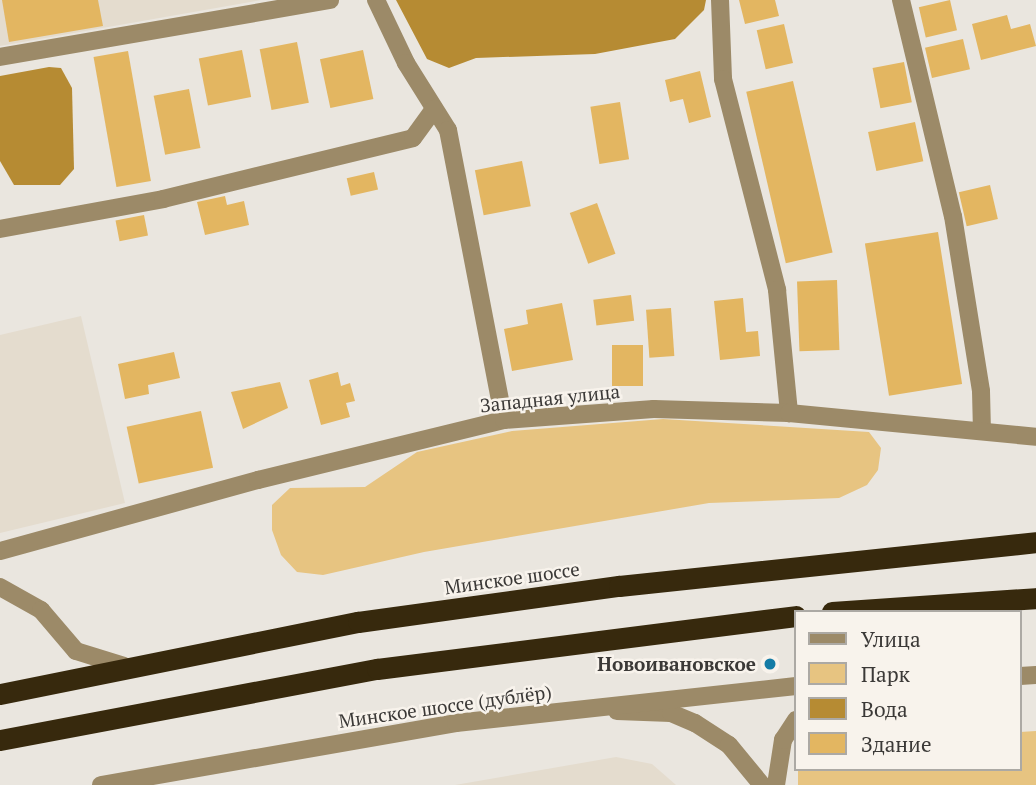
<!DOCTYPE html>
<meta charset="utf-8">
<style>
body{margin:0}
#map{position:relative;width:1036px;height:785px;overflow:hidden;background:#eae6df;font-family:"PT Serif",serif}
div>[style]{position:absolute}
.built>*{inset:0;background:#e4dcce}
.green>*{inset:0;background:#e7c481}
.water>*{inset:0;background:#b68b33}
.building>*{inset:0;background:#e3b661;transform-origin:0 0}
.minor>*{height:18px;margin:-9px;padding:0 9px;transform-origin:9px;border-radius:9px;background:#9c8a68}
.highway>*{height:21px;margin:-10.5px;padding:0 10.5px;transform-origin:10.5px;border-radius:10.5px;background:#37290d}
.dots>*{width:19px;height:19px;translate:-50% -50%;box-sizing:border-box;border:4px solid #f8f3ec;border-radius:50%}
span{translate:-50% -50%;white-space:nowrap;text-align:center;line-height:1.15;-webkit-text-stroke:5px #f8f3ec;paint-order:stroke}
.street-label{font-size:19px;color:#3b3937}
.poi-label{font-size:19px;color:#3b3937;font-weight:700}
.right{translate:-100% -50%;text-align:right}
.legend{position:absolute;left:794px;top:610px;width:228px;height:161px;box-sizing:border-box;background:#f8f3ec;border:2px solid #aca9a4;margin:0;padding:9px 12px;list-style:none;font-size:21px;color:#3b3937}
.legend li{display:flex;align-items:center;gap:14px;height:35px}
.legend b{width:35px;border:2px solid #aca9a4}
</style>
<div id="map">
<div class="built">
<div style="clip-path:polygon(0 0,261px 0,0 46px)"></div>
<div style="clip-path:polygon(81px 316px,125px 503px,0 533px,0 335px)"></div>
<div style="clip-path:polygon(616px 757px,652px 764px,676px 785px,455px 785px)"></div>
</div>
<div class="green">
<div style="clip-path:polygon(663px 419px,869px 432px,881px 448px,878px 470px,867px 485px,839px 498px,709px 503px,424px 552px,323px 575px,297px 572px,281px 555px,272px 530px,272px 505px,290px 488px,365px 487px,417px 452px,512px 431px)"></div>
<div style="clip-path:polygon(1036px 731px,1036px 785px,798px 785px,798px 769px,1020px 769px,1020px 732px)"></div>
</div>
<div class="water">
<div style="clip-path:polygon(396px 0,706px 0,704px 10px,675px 39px,595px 54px,476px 58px,449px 68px,427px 59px)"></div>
<div style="clip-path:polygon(49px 67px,61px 68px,72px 88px,74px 169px,60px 185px,14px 185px,0 161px,0 76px)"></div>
</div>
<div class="building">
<div style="clip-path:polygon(2px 0,98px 0,103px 26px,9px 42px)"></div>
<div style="clip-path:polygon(739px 0,775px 0,779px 16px,745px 24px)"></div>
<div style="left:950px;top:0;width:31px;height:32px;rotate:77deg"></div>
<div style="clip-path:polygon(1007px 15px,1011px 29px,1030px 24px,1036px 46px,981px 60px,972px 24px)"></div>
<div style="left:784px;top:24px;width:40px;height:28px;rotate:77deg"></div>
<div style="left:963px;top:39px;width:31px;height:39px;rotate:77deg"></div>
<div style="left:297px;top:42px;width:62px;height:38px;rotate:79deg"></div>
<div style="left:242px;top:50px;width:48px;height:44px;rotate:79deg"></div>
<div style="left:363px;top:50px;width:50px;height:44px;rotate:78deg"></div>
<div style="left:128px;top:51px;width:132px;height:35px;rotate:80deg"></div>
<div style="left:904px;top:62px;width:41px;height:32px;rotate:79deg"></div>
<div style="clip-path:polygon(700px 71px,711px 117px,689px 123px,683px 99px,670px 102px,665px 80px)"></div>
<div style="left:793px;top:81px;width:176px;height:48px;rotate:77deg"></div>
<div style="left:189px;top:89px;width:60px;height:36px;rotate:79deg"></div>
<div style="left:620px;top:102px;width:58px;height:30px;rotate:81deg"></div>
<div style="left:915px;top:122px;width:40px;height:48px;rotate:78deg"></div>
<div style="left:522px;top:161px;width:46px;height:48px;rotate:79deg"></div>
<div style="left:374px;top:172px;width:18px;height:28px;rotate:77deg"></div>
<div style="left:990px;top:185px;width:35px;height:32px;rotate:77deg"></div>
<div style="clip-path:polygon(225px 196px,227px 205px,244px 201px,249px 225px,205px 235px,197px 202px)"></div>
<div style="left:597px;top:203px;width:54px;height:29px;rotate:70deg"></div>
<div style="left:144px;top:215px;width:21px;height:29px;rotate:79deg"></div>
<div style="left:938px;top:232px;width:154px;height:74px;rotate:81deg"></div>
<div style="left:837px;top:280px;width:70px;height:40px;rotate:88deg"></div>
<div style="left:631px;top:295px;width:26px;height:38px;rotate:83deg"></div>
<div style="clip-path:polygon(743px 298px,746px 332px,758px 331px,760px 356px,720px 360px,714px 301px)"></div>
<div style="clip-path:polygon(562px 303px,573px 360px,512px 371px,504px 329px,528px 324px,526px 310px)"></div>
<div style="left:671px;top:308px;width:48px;height:25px;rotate:86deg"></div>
<div style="left:612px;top:345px;width:31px;height:41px"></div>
<div style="clip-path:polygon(174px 352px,180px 378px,148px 385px,149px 394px,125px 399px,118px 364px)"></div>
<div style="clip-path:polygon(338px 372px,341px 386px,350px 383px,355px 401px,346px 403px,350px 417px,321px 425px,309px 380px)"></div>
<div style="clip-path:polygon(280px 382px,288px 408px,243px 429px,231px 392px)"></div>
<div style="left:201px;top:411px;width:58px;height:76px;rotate:78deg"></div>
</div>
<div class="minor">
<div style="left:376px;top:0;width:70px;rotate:64.5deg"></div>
<div style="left:406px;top:63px;width:79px;rotate:57.9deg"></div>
<div style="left:448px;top:130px;width:295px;rotate:79.1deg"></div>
<div style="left:720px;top:0;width:79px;rotate:87.8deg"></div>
<div style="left:723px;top:79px;width:218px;rotate:75.6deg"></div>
<div style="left:777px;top:290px;width:124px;rotate:84.4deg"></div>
<div style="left:901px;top:0;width:222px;rotate:76.5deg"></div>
<div style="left:953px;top:216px;width:177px;rotate:80.9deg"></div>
<div style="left:981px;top:391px;width:40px;rotate:88.6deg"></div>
<div style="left:0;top:57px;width:335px;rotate:-9.8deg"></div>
<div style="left:0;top:229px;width:166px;rotate:-10.4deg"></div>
<div style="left:163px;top:199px;width:257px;rotate:-13.7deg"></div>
<div style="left:413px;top:138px;width:36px;rotate:-54deg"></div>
<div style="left:0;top:551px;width:268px;rotate:-15.4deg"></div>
<div style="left:258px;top:480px;width:253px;rotate:-13.7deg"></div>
<div style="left:504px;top:420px;width:150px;rotate:-4.2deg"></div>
<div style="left:654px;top:409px;width:135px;rotate:1.7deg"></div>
<div style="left:789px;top:413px;width:248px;rotate:5.5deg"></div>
<div style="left:0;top:587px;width:47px;rotate:29.3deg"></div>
<div style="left:41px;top:610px;width:54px;rotate:49.5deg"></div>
<div style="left:76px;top:651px;width:50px;rotate:17.4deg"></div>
<div style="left:1020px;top:676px;width:16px;rotate:-4deg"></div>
<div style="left:617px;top:711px;width:54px;rotate:2.1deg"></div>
<div style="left:671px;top:713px;width:26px;rotate:23deg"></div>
<div style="left:695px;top:723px;width:40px;rotate:32.9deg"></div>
<div style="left:729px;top:745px;width:52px;rotate:50.5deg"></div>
<div style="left:101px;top:785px;width:360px;rotate:-9.9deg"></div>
<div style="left:456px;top:723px;width:342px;rotate:-6.2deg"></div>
<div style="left:776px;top:785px;width:46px;rotate:-81.2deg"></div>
<div style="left:783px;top:740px;width:24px;rotate:-57deg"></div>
</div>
<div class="highway">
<div style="left:832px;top:612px;width:204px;rotate:-3.9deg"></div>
<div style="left:0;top:694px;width:365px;rotate:-11.4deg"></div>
<div style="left:358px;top:622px;width:263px;rotate:-7.9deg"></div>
<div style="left:619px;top:586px;width:419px;rotate:-6deg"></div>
<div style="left:0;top:740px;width:384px;rotate:-10.7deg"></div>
<div style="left:377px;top:669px;width:422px;rotate:-7.2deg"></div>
</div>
<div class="dots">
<div style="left:770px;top:664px;background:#147ca6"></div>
</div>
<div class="street-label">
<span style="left:550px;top:398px;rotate:-6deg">Западная улица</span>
<span style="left:512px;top:578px;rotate:-8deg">Минское шоссе</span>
<span style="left:445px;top:706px;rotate:-8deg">Минское шоссе (дублёр)</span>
</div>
<div class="poi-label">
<span class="right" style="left:756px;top:664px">Новоивановское</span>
</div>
<ul class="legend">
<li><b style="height:9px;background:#9c8a68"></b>Улица</li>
<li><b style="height:19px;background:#e7c481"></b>Парк</li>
<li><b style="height:19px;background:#b68b33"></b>Вода</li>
<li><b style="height:19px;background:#e3b661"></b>Здание</li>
</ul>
</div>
